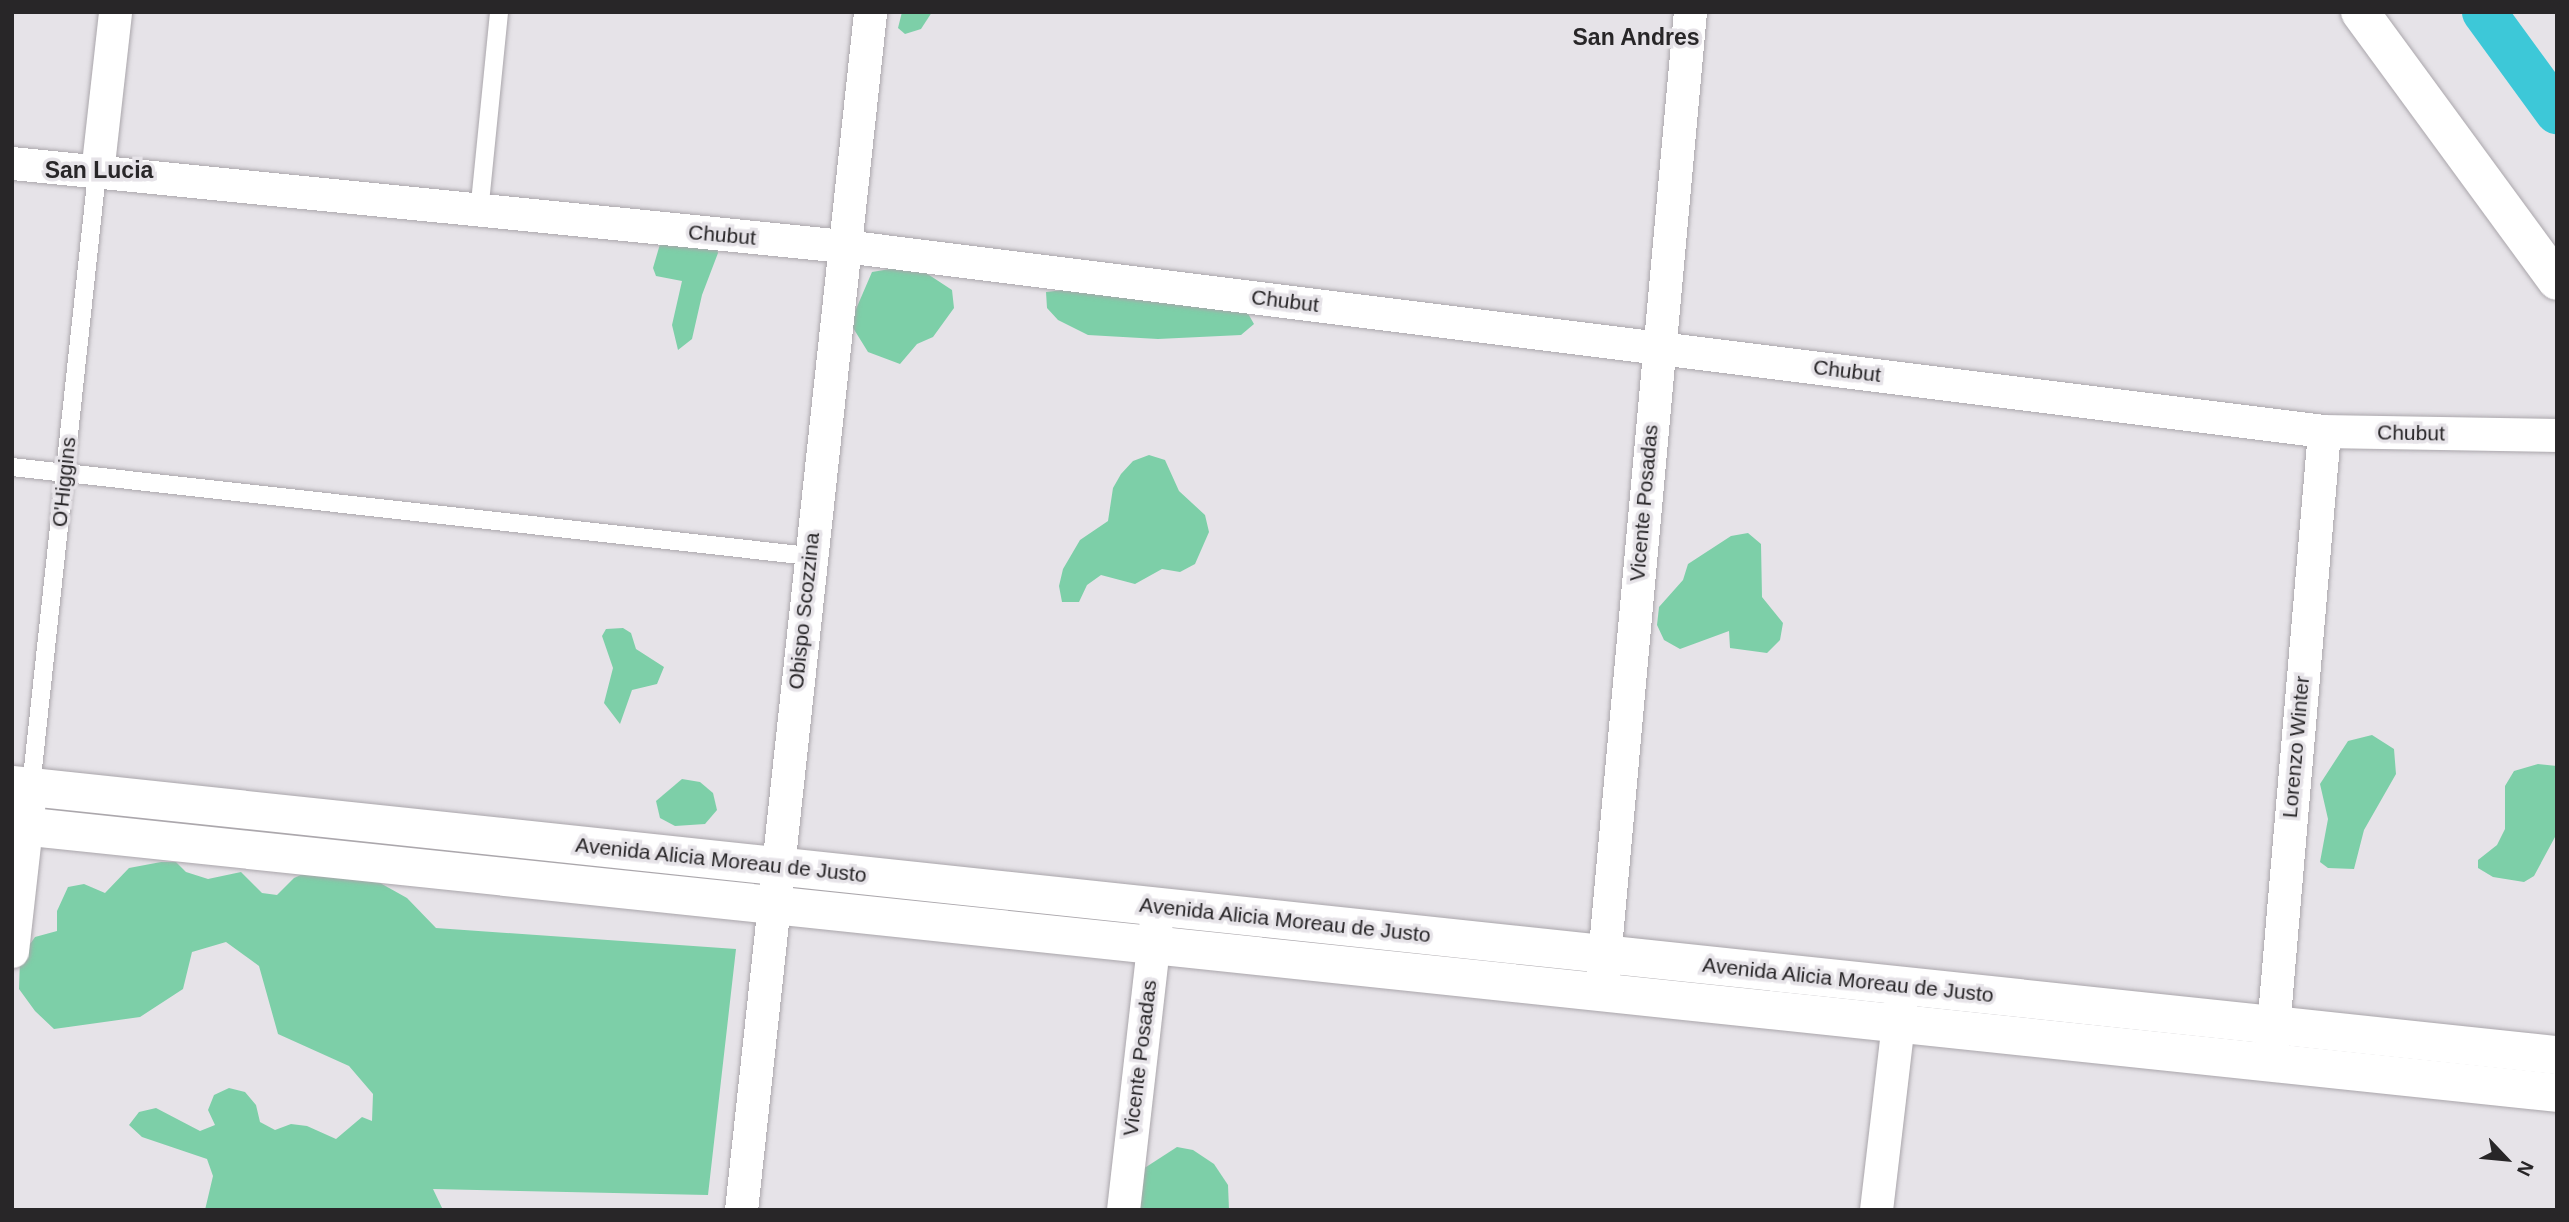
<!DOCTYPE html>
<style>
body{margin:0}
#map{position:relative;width:2569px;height:1222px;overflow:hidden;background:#e6e3e8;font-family:Helvetica,sans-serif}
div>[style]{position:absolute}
.green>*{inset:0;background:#7dcfa8}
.canal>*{height:44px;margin:-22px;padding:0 22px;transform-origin:22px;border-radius:22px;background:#3dc8d8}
.roads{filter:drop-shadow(0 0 2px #aaa6ab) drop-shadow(0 0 2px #aaa6ab)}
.service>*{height:18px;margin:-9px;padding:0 9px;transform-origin:9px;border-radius:9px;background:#fff}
.minor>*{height:33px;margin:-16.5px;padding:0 16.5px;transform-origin:16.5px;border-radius:16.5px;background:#fff}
.secondary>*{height:38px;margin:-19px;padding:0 19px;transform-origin:19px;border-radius:19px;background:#fff}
span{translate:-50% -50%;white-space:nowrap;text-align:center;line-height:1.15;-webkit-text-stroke:7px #e6e3e8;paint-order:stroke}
.street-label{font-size:21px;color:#282628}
.neighbourhood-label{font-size:23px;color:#282628;font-weight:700}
.frame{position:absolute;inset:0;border:14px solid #282628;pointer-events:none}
.north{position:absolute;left:2471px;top:1124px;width:70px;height:70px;-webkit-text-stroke:5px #e6e3e8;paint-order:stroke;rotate:116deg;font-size:19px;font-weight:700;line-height:28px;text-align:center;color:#282628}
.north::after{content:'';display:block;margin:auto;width:24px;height:32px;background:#282628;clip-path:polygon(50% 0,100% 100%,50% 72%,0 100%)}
</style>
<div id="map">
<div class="green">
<div style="clip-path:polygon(902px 12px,932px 12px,921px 29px,905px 34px,898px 28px)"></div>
<div style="clip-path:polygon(660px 244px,716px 245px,718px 253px,702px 295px,692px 339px,678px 350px,672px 325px,682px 281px,656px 276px,653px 268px)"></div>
<div style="clip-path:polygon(890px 269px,923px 271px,952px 290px,954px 308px,933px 337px,917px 344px,900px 364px,868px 352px,850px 323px,872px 272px)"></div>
<div style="clip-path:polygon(1081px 288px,1147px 301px,1181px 296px,1246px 310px,1254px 324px,1241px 335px,1158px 339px,1088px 335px,1058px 320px,1047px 308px,1046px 292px)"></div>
<div style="clip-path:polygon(1149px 455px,1165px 460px,1179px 491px,1205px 515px,1209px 532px,1195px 564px,1180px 572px,1162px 569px,1135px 584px,1101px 575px,1087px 585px,1079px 602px,1062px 602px,1059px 586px,1063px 569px,1080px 540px,1108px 521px,1113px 488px,1121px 474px,1133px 461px)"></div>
<div style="clip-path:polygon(1748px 533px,1761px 544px,1762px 597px,1783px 623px,1780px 640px,1767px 653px,1730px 648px,1729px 631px,1680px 649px,1664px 640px,1657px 625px,1659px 607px,1683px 580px,1688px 564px,1731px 536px)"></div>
<div style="clip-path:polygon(623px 628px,631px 633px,636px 649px,664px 667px,657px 684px,632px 690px,620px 724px,604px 703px,613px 668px,602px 636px,606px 629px)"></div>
<div style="clip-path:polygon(2372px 735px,2394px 749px,2396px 774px,2364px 830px,2354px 869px,2328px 868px,2320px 862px,2328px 819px,2320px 784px,2348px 741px)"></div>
<div style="clip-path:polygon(2538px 764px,2557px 766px,2555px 837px,2534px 876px,2524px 882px,2493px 877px,2478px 868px,2478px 860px,2497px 845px,2505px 829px,2505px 786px,2514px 771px)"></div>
<div style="clip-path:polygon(682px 779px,700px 782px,713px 793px,717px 810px,705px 824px,675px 826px,660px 818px,656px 801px)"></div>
<div style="clip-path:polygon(161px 862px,176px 862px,186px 872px,208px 879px,241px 872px,262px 893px,277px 895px,294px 878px,316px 868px,373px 879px,407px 898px,436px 928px,736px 949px,708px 1195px,433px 1189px,443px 1210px,205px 1210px,213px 1176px,207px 1159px,142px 1137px,129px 1125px,139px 1112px,156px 1108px,200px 1131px,215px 1125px,208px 1110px,214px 1095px,229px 1088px,245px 1092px,256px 1105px,260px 1122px,275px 1130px,291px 1124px,307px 1126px,336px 1139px,362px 1117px,372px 1121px,373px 1094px,349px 1066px,278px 1034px,259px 966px,226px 942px,192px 952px,183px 989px,140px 1017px,54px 1029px,35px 1011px,19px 989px,20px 958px,35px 937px,57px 931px,57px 911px,68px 887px,84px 884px,105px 893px,129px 868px)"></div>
<div style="clip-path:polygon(1177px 1147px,1193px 1150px,1214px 1164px,1228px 1185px,1229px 1210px,1128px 1210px,1143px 1169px)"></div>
</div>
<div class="canal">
<div style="left:2484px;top:12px;width:124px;rotate:53.9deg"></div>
</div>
<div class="roads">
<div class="service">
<div style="left:479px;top:213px;width:202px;rotate:-84.3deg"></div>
<div style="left:12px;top:467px;width:802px;rotate:6.37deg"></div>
<div style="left:31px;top:787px;width:618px;rotate:-83.86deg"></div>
</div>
<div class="minor">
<div style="left:12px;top:163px;width:836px;rotate:5.7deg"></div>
<div style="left:844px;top:246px;width:1492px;rotate:7.13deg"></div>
<div style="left:2324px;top:431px;width:233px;rotate:1deg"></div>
<div style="left:97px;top:173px;width:162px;rotate:-83.6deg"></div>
<div style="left:12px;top:951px;width:152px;rotate:-83.6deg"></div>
<div style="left:1602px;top:980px;width:972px;rotate:-84.81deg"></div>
<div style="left:2271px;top:1051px;width:622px;rotate:-85.11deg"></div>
<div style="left:741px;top:1210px;width:1205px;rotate:-83.85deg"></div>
<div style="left:1123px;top:1210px;width:292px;rotate:-83.5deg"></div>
<div style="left:1876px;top:1210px;width:214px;rotate:-83.3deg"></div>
</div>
<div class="secondary">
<div style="left:2360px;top:12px;width:333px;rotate:53.8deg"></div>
<div style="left:12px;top:785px;width:2559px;rotate:6.06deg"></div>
<div style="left:12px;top:825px;width:2559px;rotate:6.01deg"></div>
</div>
</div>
<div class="street-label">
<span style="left:722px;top:235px;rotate:5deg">Chubut</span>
<span style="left:1285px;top:301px;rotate:7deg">Chubut</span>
<span style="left:1847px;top:371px;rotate:7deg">Chubut</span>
<span style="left:2411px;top:433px;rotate:1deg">Chubut</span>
<span style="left:64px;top:482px;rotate:-84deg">O'Higgins</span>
<span style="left:1644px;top:503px;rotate:-85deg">Vicente Posadas</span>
<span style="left:804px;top:611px;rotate:-84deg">Obispo Scozzina</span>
<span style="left:2296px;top:747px;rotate:-85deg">Lorenzo Winter</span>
<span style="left:721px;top:860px;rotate:6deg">Avenida Alicia Moreau de Justo</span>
<span style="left:1285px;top:920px;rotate:6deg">Avenida Alicia Moreau de Justo</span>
<span style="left:1848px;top:980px;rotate:6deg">Avenida Alicia Moreau de Justo</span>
<span style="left:1140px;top:1058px;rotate:-83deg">Vicente Posadas</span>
</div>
<div class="neighbourhood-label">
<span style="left:1636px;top:37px">San Andres</span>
<span style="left:99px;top:170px">San Lucia</span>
</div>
<div class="frame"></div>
<div class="north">N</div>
</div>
